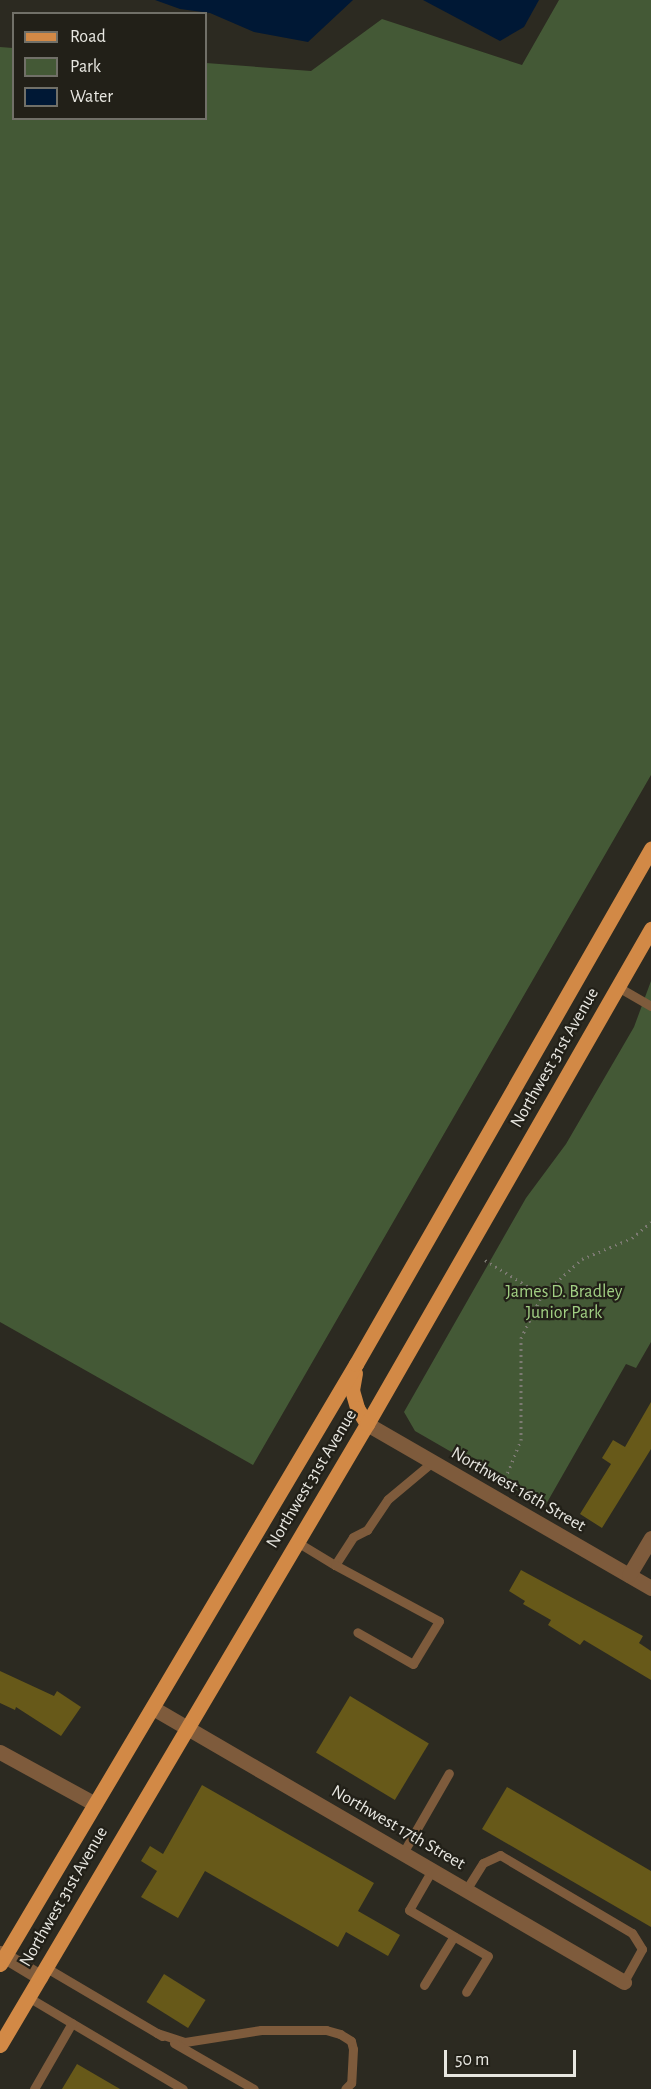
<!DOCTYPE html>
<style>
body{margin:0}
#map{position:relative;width:651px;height:2089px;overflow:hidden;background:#2c2a21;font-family:"Alegreya Sans",sans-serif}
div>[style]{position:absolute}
.green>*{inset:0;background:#445936}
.water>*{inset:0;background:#001835}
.building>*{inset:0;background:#675919;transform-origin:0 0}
.path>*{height:3px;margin-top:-1.5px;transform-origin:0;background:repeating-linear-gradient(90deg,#7c7a72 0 1.5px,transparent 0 6px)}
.service>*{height:9px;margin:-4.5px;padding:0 4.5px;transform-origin:4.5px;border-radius:4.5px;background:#7e5b3c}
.minor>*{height:15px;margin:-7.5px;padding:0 7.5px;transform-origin:7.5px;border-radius:7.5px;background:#7e5b3c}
.primary>*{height:15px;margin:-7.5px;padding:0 7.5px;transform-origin:7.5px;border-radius:7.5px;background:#d28946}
span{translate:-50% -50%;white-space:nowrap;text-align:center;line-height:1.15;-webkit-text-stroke:4.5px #222018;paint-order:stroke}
.street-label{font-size:18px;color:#e8e7e1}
.park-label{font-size:18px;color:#a1cf83}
.legend{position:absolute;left:12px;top:12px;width:195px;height:108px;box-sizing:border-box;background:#222018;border:2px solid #717068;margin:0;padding:8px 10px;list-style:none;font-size:18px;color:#e8e7e1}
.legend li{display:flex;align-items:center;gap:12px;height:30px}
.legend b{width:30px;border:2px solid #717068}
.scale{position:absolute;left:444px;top:2050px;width:132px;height:27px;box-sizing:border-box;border:3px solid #e8e7e1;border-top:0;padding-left:8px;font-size:18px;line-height:21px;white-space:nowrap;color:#e8e7e1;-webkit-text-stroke:4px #222018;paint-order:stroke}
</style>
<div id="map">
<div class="green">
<div style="clip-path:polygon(559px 0,651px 0,651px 775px,253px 1465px,0 1322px,0 47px,13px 48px,14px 118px,206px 118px,206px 63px,311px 71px,382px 19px,522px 65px)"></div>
<div style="clip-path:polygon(651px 981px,651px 1342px,636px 1368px,626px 1364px,545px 1506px,415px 1431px,404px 1412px,526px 1198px,566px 1144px,634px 1027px)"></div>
</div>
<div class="water">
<div style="clip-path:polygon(155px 0,353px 0,308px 42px,254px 32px,210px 13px,180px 9px)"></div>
<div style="clip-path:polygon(423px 0,539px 0,524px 27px,500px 41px)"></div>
</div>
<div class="building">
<div style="clip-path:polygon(651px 1402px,651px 1449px,602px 1528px,580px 1514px,611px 1464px,602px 1458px,613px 1440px,625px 1447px)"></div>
<div style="clip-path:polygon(521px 1570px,643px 1636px,639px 1643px,651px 1651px,651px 1680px,584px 1640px,580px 1645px,548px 1625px,551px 1620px,523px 1604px,525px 1601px,509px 1591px)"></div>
<div style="clip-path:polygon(0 1671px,54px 1696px,57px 1691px,81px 1707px,61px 1736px,16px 1707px,15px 1710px,0 1703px)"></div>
<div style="left:350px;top:1696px;width:92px;height:66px;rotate:31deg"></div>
<div style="clip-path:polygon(202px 1785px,374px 1883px,358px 1911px,400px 1935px,388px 1956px,346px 1932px,338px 1947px,205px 1871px,178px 1918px,141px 1897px,157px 1871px,141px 1861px,150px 1846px,163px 1854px)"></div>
<div style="clip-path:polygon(507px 1787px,651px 1871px,651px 1927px,482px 1829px)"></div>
<div style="left:164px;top:1974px;width:49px;height:33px;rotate:32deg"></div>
<div style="clip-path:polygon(77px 2064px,120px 2089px,62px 2089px)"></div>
</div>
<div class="path">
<div style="left:485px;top:1260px;width:67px;rotate:31.6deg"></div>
<div style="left:503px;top:1484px;width:48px;rotate:-67.8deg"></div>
<div style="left:521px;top:1440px;width:102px;rotate:-90deg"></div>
<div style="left:521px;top:1338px;width:48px;rotate:-64deg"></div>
<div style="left:542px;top:1295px;width:54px;rotate:-42deg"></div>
<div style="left:582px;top:1259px;width:54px;rotate:-22.8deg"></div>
<div style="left:632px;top:1238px;width:25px;rotate:-40deg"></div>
</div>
<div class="service">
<div style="left:618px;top:987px;width:38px;rotate:30deg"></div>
<div style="left:297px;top:1542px;width:44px;rotate:31.2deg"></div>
<div style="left:335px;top:1565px;width:33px;rotate:-57deg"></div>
<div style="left:353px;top:1537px;width:16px;rotate:-27deg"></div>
<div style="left:367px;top:1530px;width:37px;rotate:-56deg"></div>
<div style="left:388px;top:1499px;width:56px;rotate:-39.9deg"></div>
<div style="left:335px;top:1565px;width:118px;rotate:28.3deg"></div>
<div style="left:439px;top:1621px;width:50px;rotate:121.2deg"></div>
<div style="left:413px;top:1664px;width:64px;rotate:-150.3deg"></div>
<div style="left:403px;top:1853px;width:92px;rotate:-60.1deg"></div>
<div style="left:432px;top:1870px;width:46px;rotate:119.9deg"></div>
<div style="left:409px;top:1910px;width:91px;rotate:30.2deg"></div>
<div style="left:488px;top:1956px;width:42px;rotate:121.4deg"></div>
<div style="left:466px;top:1890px;width:32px;rotate:-58deg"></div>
<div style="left:483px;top:1863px;width:19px;rotate:-25deg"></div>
<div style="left:500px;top:1855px;width:153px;rotate:30.6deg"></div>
<div style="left:632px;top:1933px;width:19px;rotate:58deg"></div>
<div style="left:642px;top:1949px;width:38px;rotate:119deg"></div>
<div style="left:45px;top:1967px;width:136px;rotate:30.5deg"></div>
<div style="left:424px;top:1985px;width:57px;rotate:-58.5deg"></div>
<div style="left:28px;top:1997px;width:180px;rotate:30.7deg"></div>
<div style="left:157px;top:2033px;width:29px;rotate:18deg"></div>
<div style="left:185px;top:2042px;width:77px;rotate:-9deg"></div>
<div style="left:261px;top:2030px;width:65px"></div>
<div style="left:326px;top:2030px;width:15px;rotate:16deg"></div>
<div style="left:340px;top:2034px;width:13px;rotate:32deg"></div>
<div style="left:351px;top:2041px;width:8px;rotate:76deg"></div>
<div style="left:353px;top:2049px;width:34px;rotate:93deg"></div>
<div style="left:351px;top:2083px;width:8px;rotate:135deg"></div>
<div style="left:174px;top:2043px;width:92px;rotate:29.9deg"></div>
<div style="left:34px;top:2089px;width:76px;rotate:-60.1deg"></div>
</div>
<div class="minor">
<div style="left:367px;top:1424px;width:328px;rotate:30deg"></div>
<div style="left:629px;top:1575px;width:43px;rotate:-59.3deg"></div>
<div style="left:153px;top:1708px;width:545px;rotate:30.19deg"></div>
<div style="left:0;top:1752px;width:108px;rotate:28.7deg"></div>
<div style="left:0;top:1953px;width:47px;rotate:31deg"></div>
</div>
<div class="primary">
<div style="left:355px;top:1373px;width:17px;rotate:100deg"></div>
<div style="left:352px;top:1390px;width:19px;rotate:74deg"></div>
<div style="left:357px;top:1408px;width:19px;rotate:58deg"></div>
<div style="left:0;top:1964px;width:698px;rotate:-59.32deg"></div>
<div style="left:356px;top:1364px;width:594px;rotate:-60.2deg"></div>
<div style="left:0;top:2045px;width:721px;rotate:-59.42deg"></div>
<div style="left:367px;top:1424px;width:571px;rotate:-60.16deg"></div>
</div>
<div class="street-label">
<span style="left:555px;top:1058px;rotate:-60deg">Northwest 31st Avenue</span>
<span style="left:312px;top:1479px;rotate:-59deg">Northwest 31st Avenue</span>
<span style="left:518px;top:1490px;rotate:30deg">Northwest 16th Street</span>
<span style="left:398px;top:1828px;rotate:30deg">Northwest 17th Street</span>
<span style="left:64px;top:1897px;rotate:-60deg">Northwest 31st Avenue</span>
</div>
<div class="park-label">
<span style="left:564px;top:1303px">James D. Bradley<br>Junior Park</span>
</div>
<ul class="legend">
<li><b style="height:8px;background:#d28946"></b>Road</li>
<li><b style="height:16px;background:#445936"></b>Park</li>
<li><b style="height:16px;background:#001835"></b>Water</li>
</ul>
<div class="scale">50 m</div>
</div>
